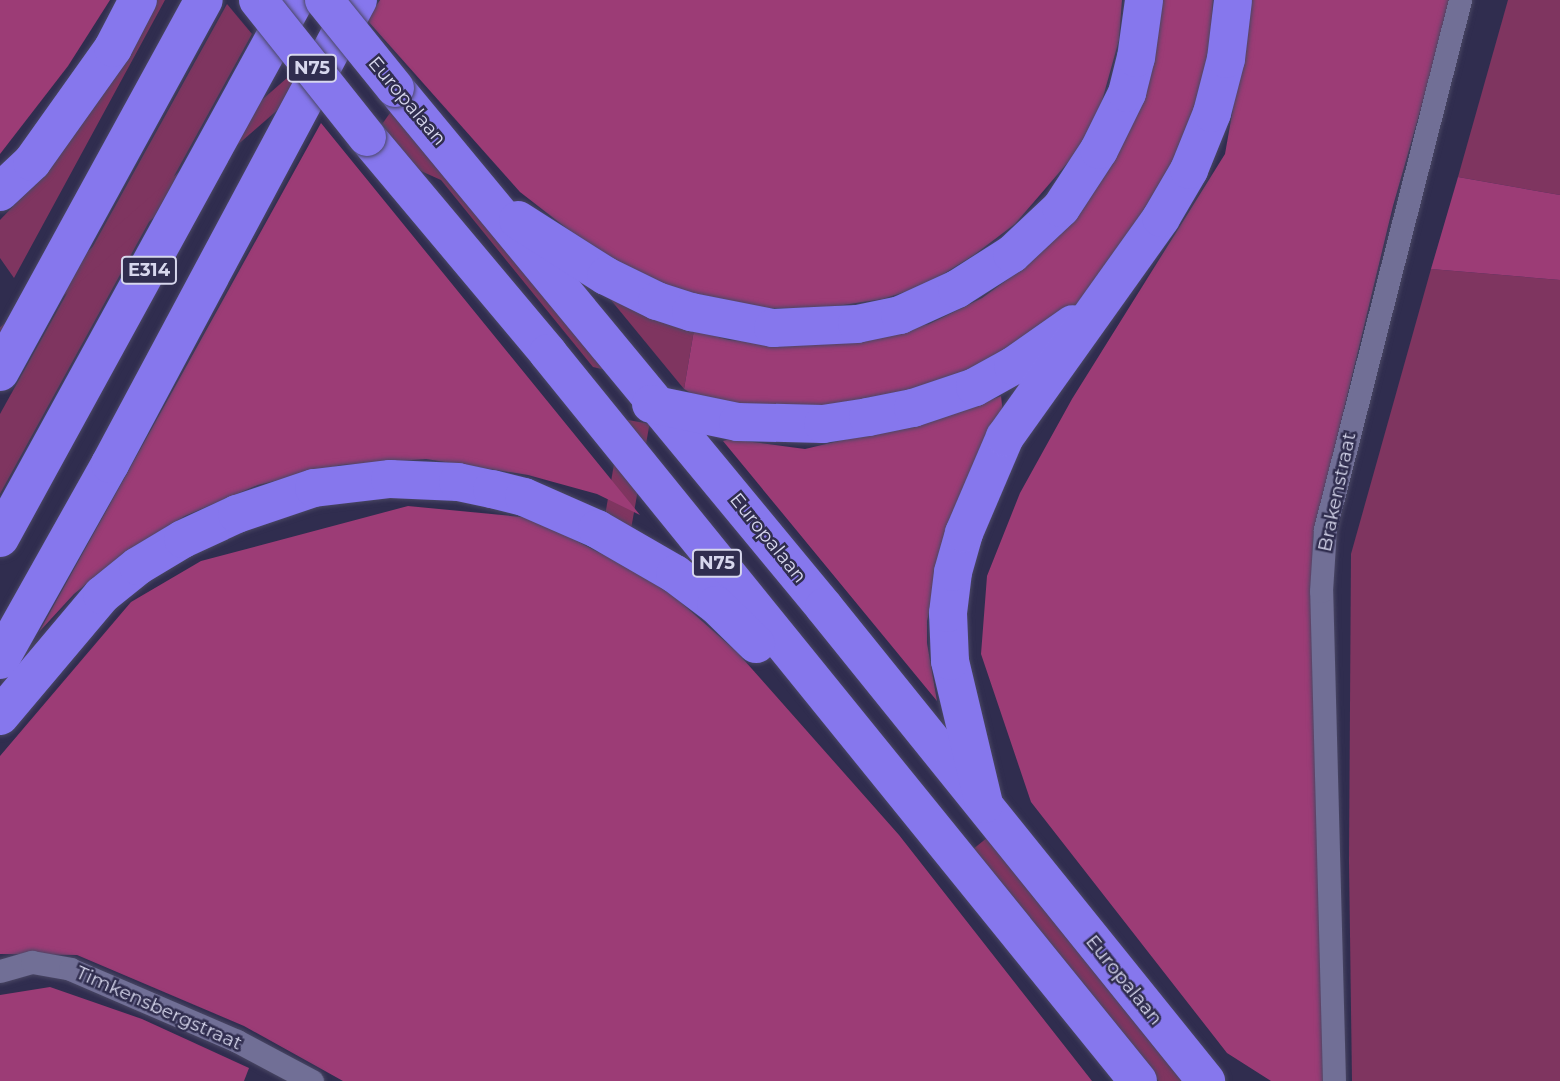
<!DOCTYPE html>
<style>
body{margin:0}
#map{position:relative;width:1560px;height:1081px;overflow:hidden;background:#302d4f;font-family:Montserrat,sans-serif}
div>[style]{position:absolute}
.green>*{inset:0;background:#7f3560;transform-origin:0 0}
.forest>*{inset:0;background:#9c3c76}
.roads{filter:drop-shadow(0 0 2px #4a4764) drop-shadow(0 0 2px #4a4764)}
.street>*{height:23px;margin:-11.5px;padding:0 11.5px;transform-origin:11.5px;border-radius:11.5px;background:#716f96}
.highway>*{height:38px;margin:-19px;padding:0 19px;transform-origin:19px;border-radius:19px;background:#8677ed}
.bridges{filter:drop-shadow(0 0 2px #4a4764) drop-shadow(0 0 2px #4a4764)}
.highway-bridge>*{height:38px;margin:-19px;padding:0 19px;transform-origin:19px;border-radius:19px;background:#8677ed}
span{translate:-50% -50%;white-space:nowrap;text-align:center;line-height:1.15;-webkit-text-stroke:5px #302d4f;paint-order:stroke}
.shield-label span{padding:2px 5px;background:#302d4f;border:2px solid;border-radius:5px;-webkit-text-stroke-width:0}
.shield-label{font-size:18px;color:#d7d7ed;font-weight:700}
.street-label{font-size:19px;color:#d7d7ed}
</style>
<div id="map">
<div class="green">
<div style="clip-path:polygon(151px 0,165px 0,14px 278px,0 258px,0 220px,20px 199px)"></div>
<div style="clip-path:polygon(1508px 0,1560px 0,1560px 195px,1458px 177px)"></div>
<div style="clip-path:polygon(227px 4px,252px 34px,0 494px,0 414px)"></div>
<div style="left:287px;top:78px;width:18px;height:596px;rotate:49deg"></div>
<div style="clip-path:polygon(395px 106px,610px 371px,593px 367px,441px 180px,405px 164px,380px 127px)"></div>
<div style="clip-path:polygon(1431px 269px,1560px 280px,1560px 1081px,1352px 1081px,1349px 862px,1351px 554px)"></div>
<div style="clip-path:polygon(606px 294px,694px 330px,684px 389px)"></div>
<div style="left:622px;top:419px;width:28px;height:498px;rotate:10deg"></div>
<div style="left:988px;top:837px;width:315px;height:21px;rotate:51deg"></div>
</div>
<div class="forest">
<div style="clip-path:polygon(0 0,110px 0,68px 66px,0 154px)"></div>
<div style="clip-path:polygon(380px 0,1122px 0,1119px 40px,1102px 101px,1082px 146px,1015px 224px,974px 255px,926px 285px,883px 299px,823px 308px,755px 308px,675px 289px,632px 270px,583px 241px,520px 192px,367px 20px)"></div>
<div style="clip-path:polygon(1156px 0,1213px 0,1210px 45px,1199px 108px,1151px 212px,1071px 311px,954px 384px,796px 411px,708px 403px,684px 389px,694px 330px,729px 340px,815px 344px,872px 337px,929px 324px,982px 298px,1015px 274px)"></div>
<div style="clip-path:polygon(1252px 0,1452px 0,1393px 206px,1313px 538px,1326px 1081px,1271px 1081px,1227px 1053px,1031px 802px,981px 654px,987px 576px,1020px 493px,1072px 399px,1225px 154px)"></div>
<div style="clip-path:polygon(321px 123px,640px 515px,597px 494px,528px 475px,426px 459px,341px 465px,258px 485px,185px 516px,127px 551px,74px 594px,39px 632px)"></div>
<div style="clip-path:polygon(1458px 177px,1560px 195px,1560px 280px,1431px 269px)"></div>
<div style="clip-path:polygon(1001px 396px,1003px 413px,945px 545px,927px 621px,927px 643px,937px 701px,723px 441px,730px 439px,805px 449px,953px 414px)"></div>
<div style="clip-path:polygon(408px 506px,532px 518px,660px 584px,736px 651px,899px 835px,1092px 1081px,343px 1081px,244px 1026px,77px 955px,0 954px,0 756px,131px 602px,201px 561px)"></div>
<div style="clip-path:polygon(50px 987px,142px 1019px,249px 1068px,244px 1081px,0 1081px,0 995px)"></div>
</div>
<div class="roads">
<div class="street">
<div style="left:0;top:971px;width:33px;rotate:-16deg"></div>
<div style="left:32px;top:962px;width:39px;rotate:10deg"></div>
<div style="left:70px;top:969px;width:182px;rotate:23.3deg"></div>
<div style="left:237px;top:1041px;width:85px;rotate:28.1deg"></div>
<div style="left:1334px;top:1081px;width:490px;rotate:-91.5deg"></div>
<div style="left:1321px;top:591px;width:62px;rotate:-86.3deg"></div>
<div style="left:1325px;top:529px;width:546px;rotate:-75.68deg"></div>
</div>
<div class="highway">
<div style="left:395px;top:88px;width:673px;rotate:50.42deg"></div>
<div style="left:824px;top:607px;width:609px;rotate:51.13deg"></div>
<div style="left:367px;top:137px;width:282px;rotate:50deg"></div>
<div style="left:548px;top:353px;width:937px;rotate:50.98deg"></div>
<div style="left:0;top:192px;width:44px;rotate:-43.2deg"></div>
<div style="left:32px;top:162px;width:140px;rotate:-54.6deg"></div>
<div style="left:113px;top:48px;width:54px;rotate:-62.5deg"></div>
<div style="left:518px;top:220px;width:104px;rotate:32.5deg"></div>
<div style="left:606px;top:276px;width:57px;rotate:26.1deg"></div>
<div style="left:657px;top:301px;width:36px;rotate:18deg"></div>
<div style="left:691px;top:312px;width:84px;rotate:11deg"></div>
<div style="left:773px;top:328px;width:84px;rotate:-2.7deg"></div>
<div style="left:857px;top:324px;width:44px;rotate:-11.8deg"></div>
<div style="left:900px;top:315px;width:63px;rotate:-24.5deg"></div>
<div style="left:957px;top:289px;width:65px;rotate:-32.5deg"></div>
<div style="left:1012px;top:254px;width:67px;rotate:-43.2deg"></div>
<div style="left:1061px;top:208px;width:69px;rotate:-56.8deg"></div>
<div style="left:1099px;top:150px;width:64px;rotate:-63.8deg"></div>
<div style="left:1127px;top:93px;width:36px;rotate:-76deg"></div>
<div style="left:1136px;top:58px;width:59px;rotate:-82.1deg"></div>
<div style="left:0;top:372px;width:424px;rotate:-61.3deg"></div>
<div style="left:651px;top:404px;width:89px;rotate:11.7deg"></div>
<div style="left:738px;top:422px;width:85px;rotate:1.3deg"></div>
<div style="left:823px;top:424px;width:46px;rotate:-8.8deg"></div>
<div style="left:868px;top:417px;width:46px;rotate:-11.3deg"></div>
<div style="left:913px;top:408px;width:65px;rotate:-18.7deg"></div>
<div style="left:975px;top:387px;width:43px;rotate:-28.9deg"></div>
<div style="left:1013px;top:366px;width:73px;rotate:-35deg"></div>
<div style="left:0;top:538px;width:614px;rotate:-61.26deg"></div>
<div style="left:0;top:660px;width:225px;rotate:-60.7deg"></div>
<div style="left:110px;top:464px;width:526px;rotate:-61.88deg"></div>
<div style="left:0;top:716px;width:158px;rotate:-49.9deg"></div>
<div style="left:102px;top:595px;width:46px;rotate:-38.9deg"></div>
<div style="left:138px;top:566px;width:52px;rotate:-31deg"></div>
<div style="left:183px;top:539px;width:60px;rotate:-24.8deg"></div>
<div style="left:237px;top:514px;width:81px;rotate:-18.7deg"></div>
<div style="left:314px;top:488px;width:77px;rotate:-6.8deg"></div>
<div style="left:390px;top:479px;width:68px;rotate:2.5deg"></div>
<div style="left:458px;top:482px;width:35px;rotate:12deg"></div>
<div style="left:492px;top:489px;width:33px;rotate:14deg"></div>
<div style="left:524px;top:497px;width:80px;rotate:23.7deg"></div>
<div style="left:597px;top:529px;width:90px;rotate:30deg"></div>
<div style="left:675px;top:574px;width:51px;rotate:37.1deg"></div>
<div style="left:716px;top:605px;width:56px;rotate:44.3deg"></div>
<div style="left:984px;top:804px;width:147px;rotate:-103.4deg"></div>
<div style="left:950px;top:661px;width:48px;rotate:-92.4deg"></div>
<div style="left:948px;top:613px;width:41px;rotate:-83deg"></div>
<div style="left:953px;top:572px;width:41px;rotate:-74.2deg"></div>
<div style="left:964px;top:533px;width:104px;rotate:-66.9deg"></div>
<div style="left:1005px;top:437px;width:269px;rotate:-54.5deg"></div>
<div style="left:1161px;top:218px;width:56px;rotate:-59.7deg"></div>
<div style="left:1189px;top:170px;width:61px;rotate:-68deg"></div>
<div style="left:1212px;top:113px;width:56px;rotate:-75.5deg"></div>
<div style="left:1226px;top:59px;width:59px;rotate:-83.2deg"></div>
</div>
</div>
<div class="bridges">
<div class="highway-bridge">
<div style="left:258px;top:0;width:175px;rotate:51.5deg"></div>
<div style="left:324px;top:0;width:113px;rotate:51.1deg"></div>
</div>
</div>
<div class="shield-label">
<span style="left:312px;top:68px">N75</span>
<span style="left:149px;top:270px">E314</span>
<span style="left:717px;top:563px">N75</span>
</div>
<div class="street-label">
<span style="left:407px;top:101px;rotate:50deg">Europalaan</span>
<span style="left:1337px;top:492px;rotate:-78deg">Brakenstraat</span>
<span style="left:768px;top:538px;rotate:51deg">Europalaan</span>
<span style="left:1124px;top:980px;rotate:51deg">Europalaan</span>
<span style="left:159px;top:1008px;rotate:24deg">Timkensbergstraat</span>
</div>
</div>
